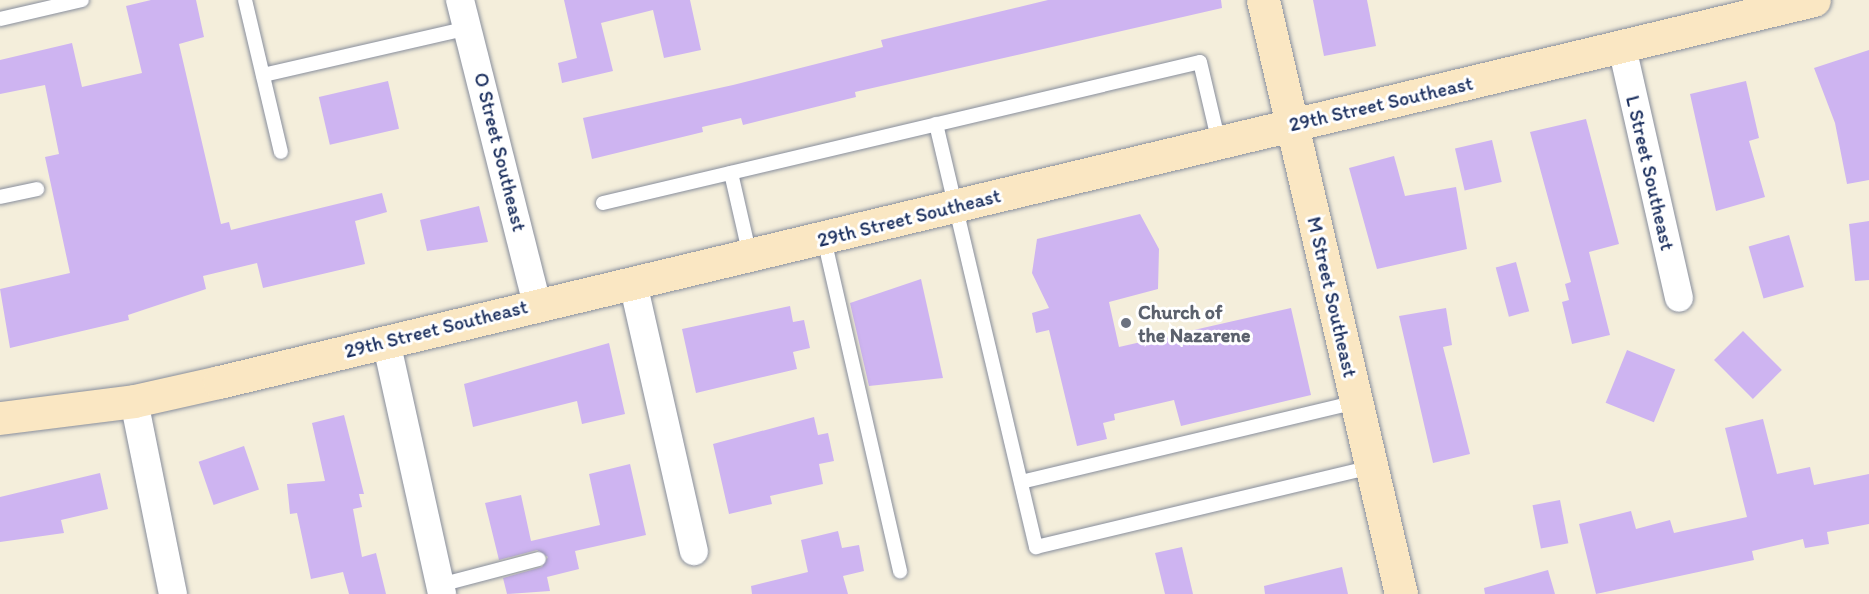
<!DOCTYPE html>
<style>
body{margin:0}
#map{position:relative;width:1869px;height:594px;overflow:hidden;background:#f4eedb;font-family:Itim,sans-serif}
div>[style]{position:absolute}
.building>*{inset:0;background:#ceb4f1;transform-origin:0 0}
.roads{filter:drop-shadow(0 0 2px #888e9c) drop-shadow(0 0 2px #888e9c)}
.lane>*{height:14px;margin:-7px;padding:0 7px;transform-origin:7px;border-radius:7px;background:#fff}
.street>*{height:28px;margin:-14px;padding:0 14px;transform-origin:14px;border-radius:14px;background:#fff}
.secondary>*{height:33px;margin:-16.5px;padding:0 16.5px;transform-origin:16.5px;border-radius:16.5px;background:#fae7c3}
.dots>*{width:16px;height:16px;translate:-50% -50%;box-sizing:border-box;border:3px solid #fff;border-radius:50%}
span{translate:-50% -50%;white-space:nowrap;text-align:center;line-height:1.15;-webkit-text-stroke:6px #fff;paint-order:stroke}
.street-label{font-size:20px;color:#1b2f5e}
.worship-label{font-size:20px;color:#5b616d;font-weight:700}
.left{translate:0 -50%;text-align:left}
</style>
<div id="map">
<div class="building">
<div style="clip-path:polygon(151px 0,196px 0,204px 37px,179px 44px,221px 224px,229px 222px,231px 230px,382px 193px,387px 212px,355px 221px,365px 264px,263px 288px,257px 263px,203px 276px,206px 289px,128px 315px,129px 320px,10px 348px,0 289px,70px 273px,45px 157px,59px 154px,45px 85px,0 94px,0 60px,72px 43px,82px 87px,142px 73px,126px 6px)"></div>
<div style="clip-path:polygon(564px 0,690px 0,701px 50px,664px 58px,653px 10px,601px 23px,613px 71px,562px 83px,558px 63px,577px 58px)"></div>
<div style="clip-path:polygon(1048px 0,1221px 0,1222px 8px,855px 92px,856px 97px,743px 125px,741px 118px,702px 127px,703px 132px,592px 159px,583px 118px,733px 85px,883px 47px,881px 40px)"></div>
<div style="clip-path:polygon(1313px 0,1367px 0,1376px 46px,1324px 56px)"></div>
<div style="clip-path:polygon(1869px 50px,1869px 180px,1847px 184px,1835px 123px,1814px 68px)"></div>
<div style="left:388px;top:81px;width:49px;height:71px;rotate:77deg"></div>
<div style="clip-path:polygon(1746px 81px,1759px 138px,1749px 141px,1765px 197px,1716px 211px,1690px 94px)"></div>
<div style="clip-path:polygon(1586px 119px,1619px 244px,1589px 252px,1610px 335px,1572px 344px,1562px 302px,1569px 300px,1565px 284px,1571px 282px,1530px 132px)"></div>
<div style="left:1492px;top:140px;width:43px;height:38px;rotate:77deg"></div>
<div style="clip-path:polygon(1394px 156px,1405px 196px,1456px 187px,1467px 249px,1377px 269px,1349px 168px)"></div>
<div style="clip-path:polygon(479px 206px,488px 242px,427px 251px,420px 220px)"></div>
<div style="clip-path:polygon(1140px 214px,1159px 249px,1158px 289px,1109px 302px,1119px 347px,1291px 308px,1311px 395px,1181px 426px,1174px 400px,1114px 414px,1115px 420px,1103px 423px,1107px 439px,1077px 446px,1049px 330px,1036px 333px,1032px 313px,1049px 308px,1032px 273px,1037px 239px)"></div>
<div style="clip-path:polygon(1869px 221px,1869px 280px,1855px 281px,1849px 224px)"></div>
<div style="left:1789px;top:235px;width:54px;height:42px;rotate:74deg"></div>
<div style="left:1516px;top:262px;width:51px;height:21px;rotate:75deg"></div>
<div style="clip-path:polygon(921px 279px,943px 378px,869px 386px,850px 303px)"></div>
<div style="clip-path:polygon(790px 306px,793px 322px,804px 320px,810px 348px,793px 352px,797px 369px,696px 393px,682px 329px)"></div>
<div style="clip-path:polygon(1446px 308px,1452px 345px,1443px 347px,1470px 454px,1433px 463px,1399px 316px)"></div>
<div style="left:1743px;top:331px;width:55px;height:41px;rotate:45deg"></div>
<div style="clip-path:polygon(609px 343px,625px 414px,582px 424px,577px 401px,473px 427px,464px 384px)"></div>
<div style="left:1627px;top:350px;width:52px;height:57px;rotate:22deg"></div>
<div style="clip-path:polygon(344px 415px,364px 494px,359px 494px,362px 507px,353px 509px,362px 557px,376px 553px,386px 594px,349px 594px,343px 572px,311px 579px,297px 513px,290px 514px,287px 484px,325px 481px,312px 423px)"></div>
<div style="clip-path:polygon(814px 417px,818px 435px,828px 433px,834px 461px,819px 464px,823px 484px,770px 496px,772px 504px,729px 514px,713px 444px)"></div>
<div style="clip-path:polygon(1763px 419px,1777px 474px,1810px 467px,1814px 485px,1869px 474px,1869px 524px,1827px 532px,1829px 544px,1805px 548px,1803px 539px,1752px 551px,1754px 560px,1596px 594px,1579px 524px,1631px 511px,1636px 529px,1670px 520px,1674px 533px,1747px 517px,1725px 428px)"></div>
<div style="left:244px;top:446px;width:46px;height:48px;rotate:71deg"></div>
<div style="clip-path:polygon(630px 464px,646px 535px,575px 551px,579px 569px,547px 577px,550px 591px,507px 594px,503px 578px,542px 567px,548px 557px,537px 550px,499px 560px,485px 503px,521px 495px,531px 541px,600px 525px,589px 474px)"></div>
<div style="clip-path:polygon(100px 473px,108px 509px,61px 520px,64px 533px,0 542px,0 497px)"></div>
<div style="left:1560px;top:500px;width:44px;height:28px;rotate:79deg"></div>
<div style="clip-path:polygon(838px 531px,842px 548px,859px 545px,864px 571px,843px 576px,848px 594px,752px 594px,751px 586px,808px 572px,801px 540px)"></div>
<div style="clip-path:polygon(1182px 547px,1193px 594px,1165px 594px,1155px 553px)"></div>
<div style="clip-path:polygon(1342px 567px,1348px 594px,1265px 594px,1264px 586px)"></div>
<div style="clip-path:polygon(1548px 570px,1555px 594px,1485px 594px,1484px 588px)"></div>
</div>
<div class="roads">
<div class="lane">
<div style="left:245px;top:0;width:156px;rotate:76.7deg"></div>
<div style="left:0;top:19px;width:84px;rotate:-13deg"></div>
<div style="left:263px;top:75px;width:210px;rotate:-12.9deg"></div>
<div style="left:936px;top:124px;width:435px;rotate:76.7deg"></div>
<div style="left:1036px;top:547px;width:345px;rotate:-13.4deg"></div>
<div style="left:731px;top:173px;width:85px;rotate:77.1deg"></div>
<div style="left:0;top:197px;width:38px;rotate:-12deg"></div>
<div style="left:603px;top:203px;width:613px;rotate:-13.29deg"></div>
<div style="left:1200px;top:62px;width:83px;rotate:76.8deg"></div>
<div style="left:824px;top:239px;width:341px;rotate:77.1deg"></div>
<div style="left:1021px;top:482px;width:345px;rotate:-13.4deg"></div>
<div style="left:440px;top:585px;width:102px;rotate:-14.7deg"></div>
</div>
<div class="street">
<div style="left:460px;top:0;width:314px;rotate:75.8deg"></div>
<div style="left:1622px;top:47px;width:257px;rotate:77.2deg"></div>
<div style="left:633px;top:283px;width:275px;rotate:77.2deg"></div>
<div style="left:386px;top:341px;width:259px;rotate:77.5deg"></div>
<div style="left:134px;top:401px;width:197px;rotate:78.6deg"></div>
</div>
<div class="secondary">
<div style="left:1263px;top:0;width:610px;rotate:76.92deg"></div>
<div style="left:0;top:418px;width:135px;rotate:-7.2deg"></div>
<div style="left:134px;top:401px;width:87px;rotate:-12.6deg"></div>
<div style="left:219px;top:382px;width:1640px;rotate:-13.47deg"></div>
</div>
</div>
<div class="dots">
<div style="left:1126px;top:323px;background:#6b7280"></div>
</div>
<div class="street-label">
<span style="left:1381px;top:104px;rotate:-13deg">29th Street Southeast</span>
<span style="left:500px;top:152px;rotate:76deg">O Street Southeast</span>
<span style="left:1650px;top:173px;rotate:77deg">L Street Southeast</span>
<span style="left:909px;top:218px;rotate:-14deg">29th Street Southeast</span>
<span style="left:1332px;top:297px;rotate:77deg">M Street Southeast</span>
<span style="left:436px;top:329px;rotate:-14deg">29th Street Southeast</span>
</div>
<div class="worship-label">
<span class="left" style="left:1138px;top:324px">Church of<br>the Nazarene</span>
</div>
</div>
